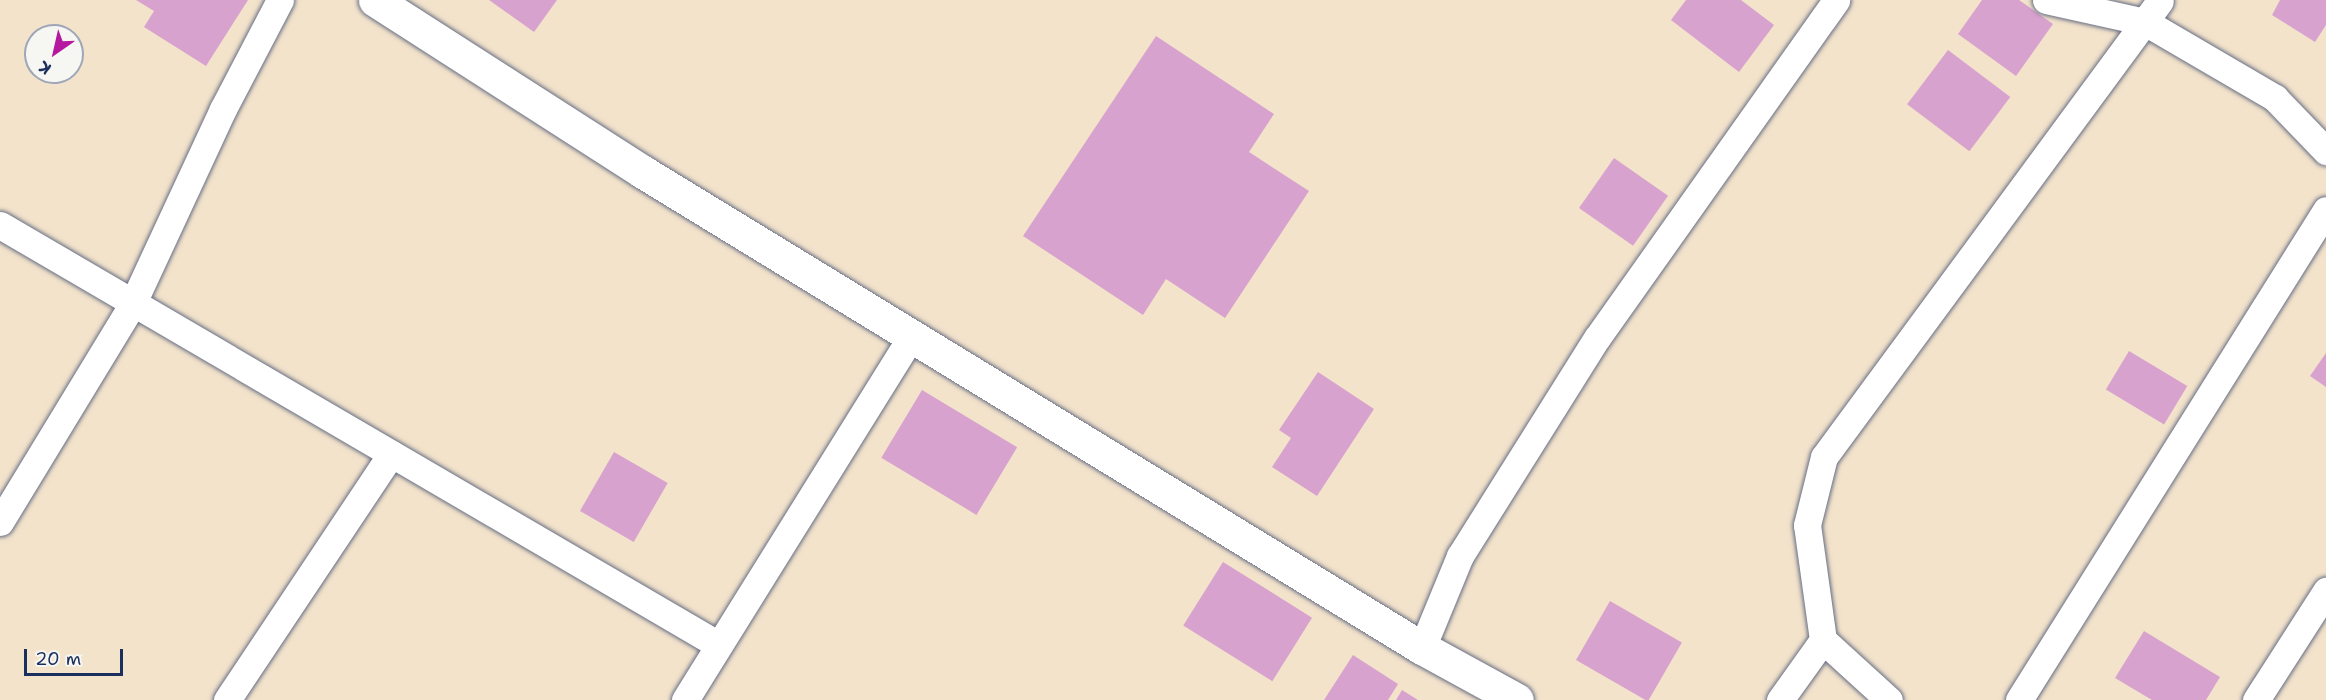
<!DOCTYPE html>
<style>
body{margin:0}
#map{position:relative;width:2326px;height:700px;overflow:hidden;background:#f3e3cb;font-family:"Shantell Sans",sans-serif}
div>[style]{position:absolute}
.building>*{inset:0;background:#d8a2ce;transform-origin:0 0}
.roads{filter:drop-shadow(0 0 2px #676e84) drop-shadow(0 0 2px #676e84)}
.minor>*{height:27px;margin:-13.5px;padding:0 13.5px;transform-origin:13.5px;border-radius:13.5px;background:#fff}
.tertiary>*{height:33px;margin:-16.5px;padding:0 16.5px;transform-origin:16.5px;border-radius:16.5px;background:#fff}
span{translate:-50% -50%;white-space:nowrap;text-align:center;line-height:1.15;-webkit-text-stroke:6px #f6f6f2;paint-order:stroke}
.north{position:absolute;left:24px;top:24px;width:60px;height:60px;box-sizing:border-box;background:#f6f6f2;border:2px solid #9ea6b7;border-radius:50%;rotate:214deg;font-size:16px;font-weight:700;line-height:24px;text-align:center;color:#1b2f5e}
.north::after{content:'';display:block;margin:auto;width:21px;height:27px;background:#b5179e;clip-path:polygon(50% 0,100% 100%,50% 72%,0 100%)}
.scale{position:absolute;left:24px;top:649px;width:99px;height:27px;box-sizing:border-box;border:3px solid #1b2f5e;border-top:0;padding-left:8px;font-size:18px;line-height:21px;white-space:nowrap;color:#1b2f5e;-webkit-text-stroke:4px #f6f6f2;paint-order:stroke}
</style>
<div id="map">
<div class="building">
<div style="clip-path:polygon(136px 0,248px 0,206px 66px,144px 27px,154px 11px)"></div>
<div style="clip-path:polygon(489px 0,557px 0,534px 32px)"></div>
<div style="clip-path:polygon(1686px 0,1741px 0,1774px 25px,1739px 72px,1671px 20px)"></div>
<div style="clip-path:polygon(1982px 0,2019px 0,2053px 24px,2016px 76px,1958px 34px)"></div>
<div style="clip-path:polygon(2280px 0,2326px 0,2326px 25px,2315px 42px,2272px 15px)"></div>
<div style="clip-path:polygon(1156px 36px,1274px 114px,1249px 152px,1309px 191px,1225px 318px,1166px 279px,1143px 315px,1023px 236px)"></div>
<div style="left:1948px;top:50px;width:78px;height:68px;rotate:37deg"></div>
<div style="left:1614px;top:158px;width:66px;height:61px;rotate:35deg"></div>
<div style="left:2129px;top:351px;width:68px;height:45px;rotate:31deg"></div>
<div style="clip-path:polygon(2326px 353px,2326px 387px,2310px 376px)"></div>
<div style="clip-path:polygon(1318px 372px,1374px 409px,1317px 496px,1272px 467px,1291px 438px,1279px 430px)"></div>
<div style="left:922px;top:390px;width:111px;height:79px;rotate:31deg"></div>
<div style="left:614px;top:452px;width:62px;height:68px;rotate:30deg"></div>
<div style="left:1223px;top:562px;width:105px;height:75px;rotate:32deg"></div>
<div style="left:1610px;top:601px;width:83px;height:68px;rotate:30deg"></div>
<div style="clip-path:polygon(2144px 631px,2220px 677px,2206px 700px,2152px 700px,2115px 678px)"></div>
<div style="clip-path:polygon(1353px 655px,1398px 684px,1388px 700px,1324px 700px)"></div>
<div style="clip-path:polygon(1402px 690px,1418px 700px,1396px 700px)"></div>
</div>
<div class="roads">
<div class="minor">
<div style="left:2046px;top:0;width:101px;rotate:12.5deg"></div>
<div style="left:2145px;top:22px;width:151px;rotate:30.3deg"></div>
<div style="left:2275px;top:98px;width:74px;rotate:46.1deg"></div>
<div style="left:0;top:225px;width:830px;rotate:30.3deg"></div>
<div style="left:0;top:522px;width:254px;rotate:-58.7deg"></div>
<div style="left:132px;top:305px;width:216px;rotate:-65.1deg"></div>
<div style="left:223px;top:109px;width:123px;rotate:-62.4deg"></div>
<div style="left:1823px;top:640px;width:89px;rotate:42.3deg"></div>
<div style="left:1422px;top:648px;width:100px;rotate:-67.6deg"></div>
<div style="left:1460px;top:556px;width:257px;rotate:-57.9deg"></div>
<div style="left:1597px;top:338px;width:414px;rotate:-54.7deg"></div>
<div style="left:227px;top:700px;width:296px;rotate:-56.3deg"></div>
<div style="left:685px;top:700px;width:431px;rotate:-58.1deg"></div>
<div style="left:1780px;top:700px;width:74px;rotate:-54.4deg"></div>
<div style="left:1823px;top:640px;width:116px;rotate:-97.9deg"></div>
<div style="left:1807px;top:525px;width:70px;rotate:-76deg"></div>
<div style="left:1824px;top:457px;width:566px;rotate:-53.62deg"></div>
<div style="left:2019px;top:700px;width:578px;rotate:-57.93deg"></div>
<div style="left:2256px;top:700px;width:130px;rotate:-57.3deg"></div>
</div>
<div class="tertiary">
<div style="left:375px;top:0;width:318px;rotate:32.7deg"></div>
<div style="left:643px;top:172px;width:913px;rotate:31.43deg"></div>
<div style="left:1422px;top:648px;width:108px;rotate:28.7deg"></div>
</div>
</div>
<div class="north">K</div>
<div class="scale">20 m</div>
</div>
